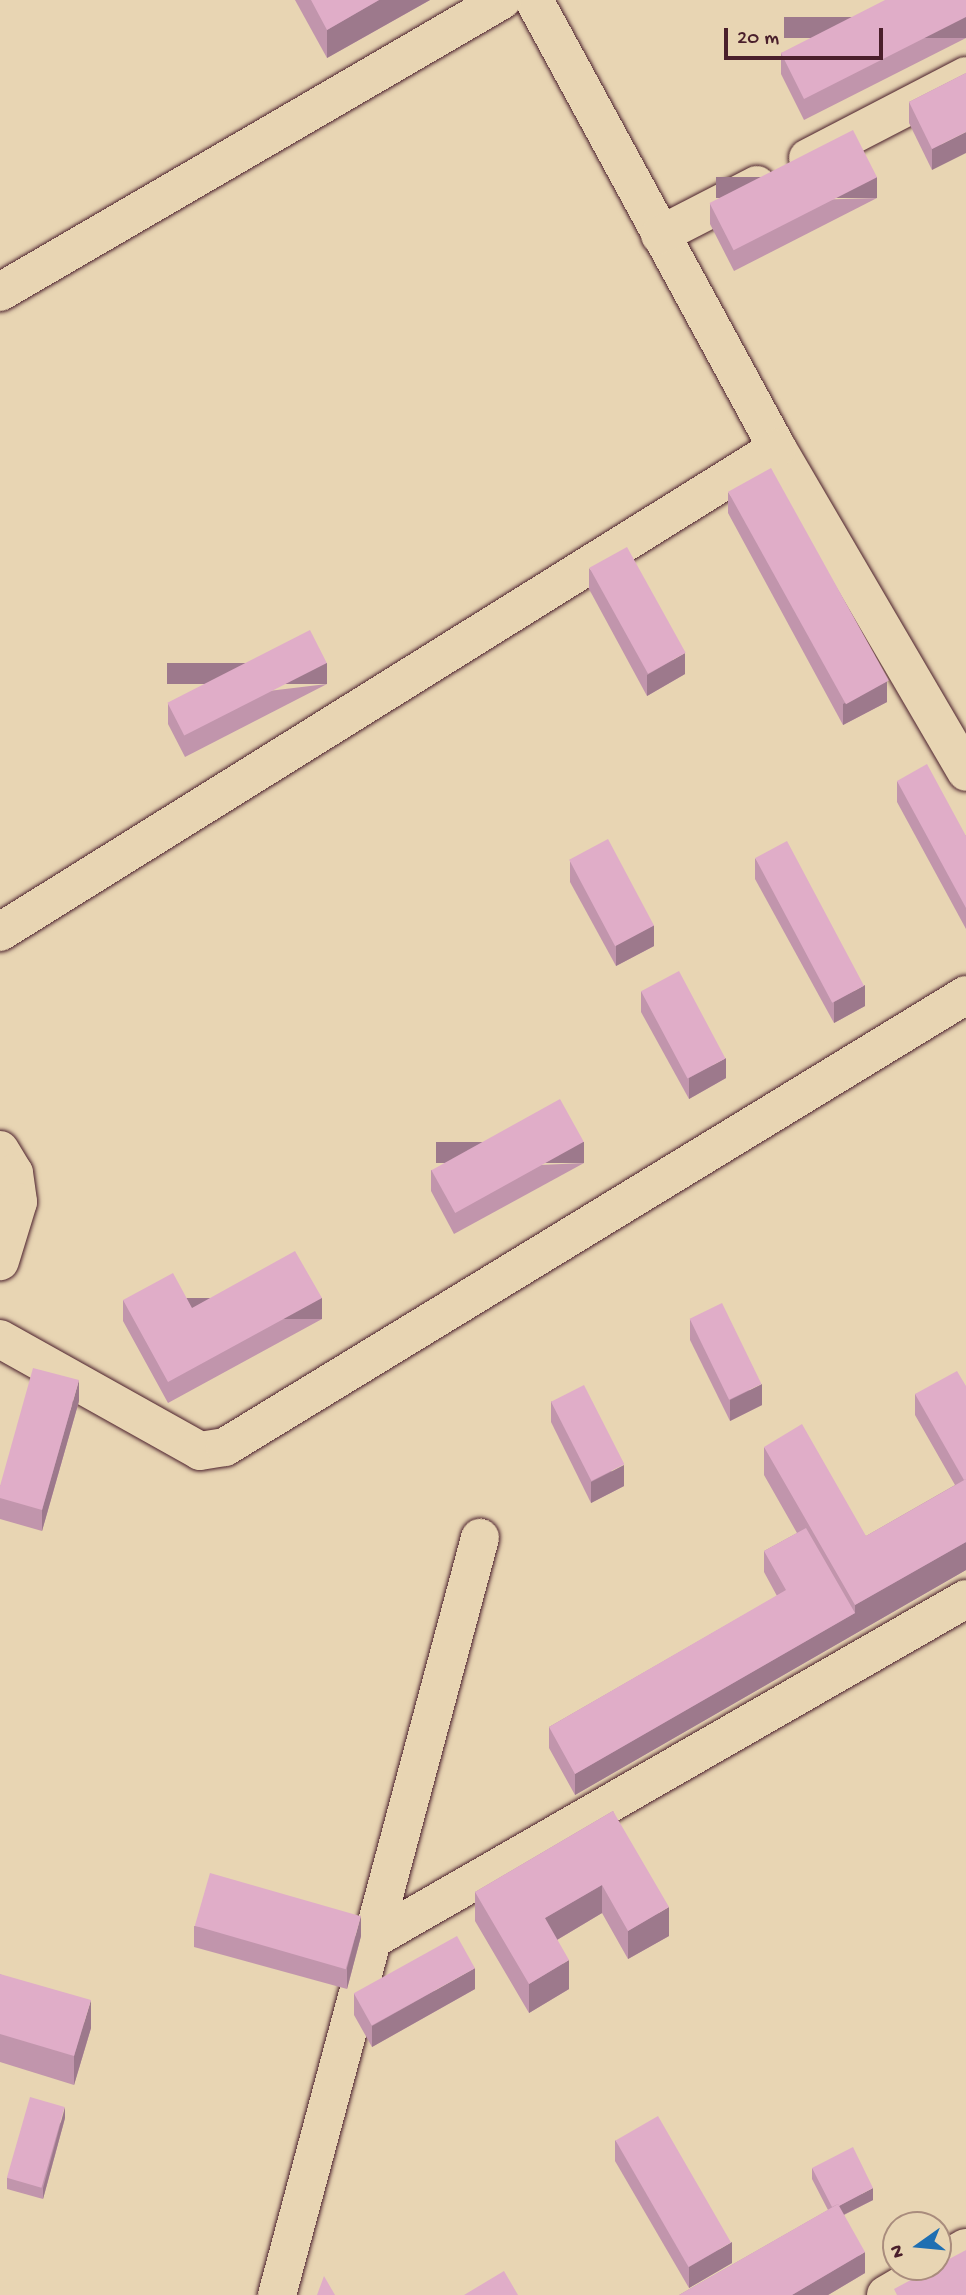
<!DOCTYPE html>
<style>
body{margin:0}
#map{position:relative;width:966px;height:2295px;overflow:hidden;background:#e8d5b3;font-family:"Gochi Hand",sans-serif}
div>[style]{position:absolute}
.roads{filter:drop-shadow(0 0 2px #4a1f2b) drop-shadow(0 0 2px #4a1f2b)}
.street>*{height:38px;margin:-19px;padding:0 19px;transform-origin:19px;border-radius:19px;background:#e8d5b3}
.wall>*{inset:0;background:#c195ac}
.shaded-wall>*{inset:0;background:#9d798c;transform-origin:0 0}
.building>*{inset:0;background:#e0adc8;transform-origin:0 0}
span{translate:-50% -50%;white-space:nowrap;text-align:center;line-height:1.15;-webkit-text-stroke:6px #e8d5b3;paint-order:stroke}
.north{position:absolute;left:882px;top:2211px;width:70px;height:70px;box-sizing:border-box;background:#e8d5b3;border:2px solid #a98c7d;border-radius:50%;rotate:255deg;font-size:19px;font-weight:700;line-height:28px;text-align:center;color:#4a1f2b}
.north::after{content:'';display:block;margin:auto;width:24px;height:32px;background:#1f6fb2;clip-path:polygon(50% 0,100% 100%,50% 72%,0 100%)}
.scale{position:absolute;left:724px;top:28px;width:159px;height:32px;box-sizing:border-box;border:4px solid #4a1f2b;border-top:0;padding-left:9px;font-size:21px;line-height:24px;white-space:nowrap;color:#4a1f2b;-webkit-text-stroke:5px #e8d5b3;paint-order:stroke}
</style>
<div id="map">
<div class="roads">
<div class="street">
<div style="left:534px;top:0;width:510px;rotate:61.52deg"></div>
<div style="left:777px;top:448px;width:375px;rotate:59.7deg"></div>
<div style="left:808px;top:158px;width:178px;rotate:-27.4deg"></div>
<div style="left:660px;top:235px;width:109px;rotate:-27.3deg"></div>
<div style="left:0;top:292px;width:581px;rotate:-30.19deg"></div>
<div style="left:0;top:932px;width:915px;rotate:-31.92deg"></div>
<div style="left:0;top:1150px;width:27px;rotate:59deg"></div>
<div style="left:14px;top:1173px;width:29px;rotate:82deg"></div>
<div style="left:18px;top:1202px;width:62px;rotate:107deg"></div>
<div style="left:0;top:1339px;width:229px;rotate:29.2deg"></div>
<div style="left:200px;top:1451px;width:25px;rotate:-9deg"></div>
<div style="left:225px;top:1447px;width:868px;rotate:-31.38deg"></div>
<div style="left:370px;top:1941px;width:687px;rotate:-29.85deg"></div>
<div style="left:938px;top:2264px;width:32px;rotate:-30deg"></div>
<div style="left:277px;top:2295px;width:784px;rotate:-74.99deg"></div>
<div style="left:886px;top:2295px;width:56px;rotate:-30.3deg"></div>
</div>
</div>
<div class="wall">
<div style="clip-path:polygon(295px 0,430px 0,327px 58px)"></div>
<div style="clip-path:polygon(966px 0,966px 38px,804px 120px,781px 74px,781px 53px)"></div>
<div style="clip-path:polygon(966px 73px,932px 170px,909px 123px,909px 102px)"></div>
<div style="clip-path:polygon(877px 198px,734px 271px,710px 224px,710px 203px)"></div>
<div style="clip-path:polygon(728px 492px,887px 702px,843px 725px,728px 513px)"></div>
<div style="clip-path:polygon(589px 568px,685px 674px,647px 696px,589px 589px)"></div>
<div style="clip-path:polygon(327px 684px,185px 757px,168px 724px,168px 703px)"></div>
<div style="clip-path:polygon(897px 781px,966px 836px,966px 929px,897px 802px)"></div>
<div style="clip-path:polygon(755px 858px,865px 1006px,834px 1023px,755px 879px)"></div>
<div style="clip-path:polygon(570px 861px,654px 946px,616px 966px,570px 882px)"></div>
<div style="clip-path:polygon(641px 991px,726px 1078px,689px 1099px,641px 1012px)"></div>
<div style="clip-path:polygon(584px 1163px,454px 1234px,431px 1191px,431px 1170px)"></div>
<div style="clip-path:polygon(123px 1300px,192px 1308px,322px 1319px,168px 1403px,123px 1321px)"></div>
<div style="clip-path:polygon(690px 1319px,762px 1405px,730px 1421px,690px 1340px)"></div>
<div style="clip-path:polygon(966px 1386px,966px 1570px,575px 1795px,549px 1748px,549px 1727px,777px 1596px,764px 1572px,764px 1551px,797px 1533px,764px 1475px,764px 1447px,866px 1536px,955px 1485px,915px 1415px,915px 1394px)"></div>
<div style="clip-path:polygon(79px 1401px,42px 1531px,0 1519px,0 1486px)"></div>
<div style="clip-path:polygon(551px 1401px,624px 1486px,591px 1503px,551px 1422px)"></div>
<div style="clip-path:polygon(613px 1811px,669px 1936px,628px 1959px,602px 1913px,557px 1940px,569px 1989px,529px 2013px,475px 1921px,475px 1892px)"></div>
<div style="clip-path:polygon(194px 1926px,361px 1936px,347px 1989px,194px 1947px)"></div>
<div style="clip-path:polygon(0 1974px,91px 2028px,74px 2085px,0 2062px)"></div>
<div style="clip-path:polygon(475px 1989px,372px 2047px,354px 2015px,354px 1994px)"></div>
<div style="clip-path:polygon(65px 2118px,43px 2199px,7px 2189px,7px 2178px)"></div>
<div style="clip-path:polygon(615px 2140px,732px 2263px,689px 2288px,615px 2161px)"></div>
<div style="clip-path:polygon(812px 2168px,873px 2200px,844px 2215px,865px 2273px,828px 2295px,679px 2295px,828px 2210px,812px 2179px)"></div>
</div>
<div class="shaded-wall">
<div style="clip-path:polygon(379px 0,430px 0,327px 58px,327px 30px)"></div>
<div style="left:966px;top:17px;width:21px;height:182px;rotate:90deg"></div>
<div style="clip-path:polygon(966px 132px,966px 153px,932px 170px,932px 149px)"></div>
<div style="left:877px;top:177px;width:21px;height:161px;rotate:90deg"></div>
<div style="clip-path:polygon(685px 653px,685px 674px,647px 696px,647px 675px)"></div>
<div style="left:327px;top:663px;width:21px;height:160px;rotate:90deg"></div>
<div style="clip-path:polygon(887px 681px,887px 702px,843px 725px,843px 704px)"></div>
<div style="clip-path:polygon(654px 925px,654px 946px,616px 966px,616px 945px)"></div>
<div style="clip-path:polygon(865px 985px,865px 1006px,834px 1023px,834px 1002px)"></div>
<div style="clip-path:polygon(726px 1058px,726px 1078px,689px 1099px,689px 1078px)"></div>
<div style="left:584px;top:1142px;width:21px;height:148px;rotate:90deg"></div>
<div style="left:322px;top:1298px;width:21px;height:175px;rotate:90deg"></div>
<div style="clip-path:polygon(79px 1380px,79px 1401px,42px 1531px,42px 1510px)"></div>
<div style="clip-path:polygon(762px 1384px,762px 1405px,730px 1421px,730px 1400px)"></div>
<div style="clip-path:polygon(624px 1465px,624px 1486px,591px 1503px,591px 1482px)"></div>
<div style="clip-path:polygon(966px 1542px,966px 1570px,575px 1795px,575px 1774px,855px 1613px,855px 1605px)"></div>
<div style="clip-path:polygon(602px 1885px,602px 1913px,545px 1947px,545px 1918px)"></div>
<div style="clip-path:polygon(669px 1907px,669px 1936px,628px 1959px,628px 1931px)"></div>
<div style="clip-path:polygon(361px 1915px,361px 1936px,347px 1989px,347px 1968px)"></div>
<div style="clip-path:polygon(569px 1960px,569px 1989px,529px 2013px,529px 1984px)"></div>
<div style="clip-path:polygon(475px 1968px,475px 1989px,372px 2047px,372px 2026px)"></div>
<div style="clip-path:polygon(91px 2000px,91px 2028px,74px 2085px,74px 2056px)"></div>
<div style="clip-path:polygon(65px 2107px,65px 2118px,43px 2199px,43px 2188px)"></div>
<div style="clip-path:polygon(873px 2188px,873px 2200px,833px 2220px,833px 2209px)"></div>
<div style="clip-path:polygon(732px 2242px,732px 2263px,689px 2288px,689px 2267px)"></div>
<div style="clip-path:polygon(865px 2252px,865px 2273px,828px 2295px,792px 2295px)"></div>
</div>
<div class="building">
<div style="clip-path:polygon(311px 0,379px 0,327px 30px)"></div>
<div style="clip-path:polygon(885px 0,966px 0,966px 17px,804px 99px,781px 53px)"></div>
<div style="clip-path:polygon(966px 73px,966px 132px,932px 149px,909px 102px)"></div>
<div style="left:853px;top:130px;width:53px;height:161px;rotate:63deg"></div>
<div style="left:771px;top:468px;width:243px;height:49px;rotate:61deg"></div>
<div style="left:627px;top:547px;width:121px;height:43px;rotate:61deg"></div>
<div style="left:310px;top:630px;width:37px;height:160px;rotate:63deg"></div>
<div style="clip-path:polygon(927px 764px,966px 836px,966px 908px,897px 781px)"></div>
<div style="left:608px;top:839px;width:98px;height:44px;rotate:62deg"></div>
<div style="left:787px;top:841px;width:164px;height:36px;rotate:62deg"></div>
<div style="left:679px;top:971px;width:99px;height:43px;rotate:62deg"></div>
<div style="left:560px;top:1099px;width:49px;height:147px;rotate:61deg"></div>
<div style="clip-path:polygon(295px 1251px,322px 1298px,168px 1382px,123px 1300px,173px 1273px,192px 1308px)"></div>
<div style="left:722px;top:1303px;width:90px;height:36px;rotate:64deg"></div>
<div style="clip-path:polygon(33px 1368px,79px 1380px,42px 1510px,0 1498px,0 1486px)"></div>
<div style="clip-path:polygon(957px 1371px,966px 1386px,966px 1479px,964px 1480px,915px 1394px)"></div>
<div style="left:584px;top:1385px;width:89px;height:37px;rotate:63deg"></div>
<div style="clip-path:polygon(802px 1424px,866px 1536px,966px 1479px,966px 1542px,855px 1605px,764px 1447px)"></div>
<div style="clip-path:polygon(806px 1528px,855px 1613px,575px 1774px,549px 1727px,786px 1590px,764px 1551px)"></div>
<div style="clip-path:polygon(613px 1811px,669px 1907px,628px 1931px,602px 1885px,545px 1918px,569px 1960px,529px 1984px,475px 1892px)"></div>
<div style="left:210px;top:1873px;width:157px;height:55px;rotate:16deg"></div>
<div style="left:457px;top:1936px;width:37px;height:118px;rotate:61deg"></div>
<div style="clip-path:polygon(0 1974px,91px 2000px,74px 2056px,0 2034px)"></div>
<div style="left:30px;top:2097px;width:36px;height:84px;rotate:16deg"></div>
<div style="left:658px;top:2116px;width:146px;height:49px;rotate:60deg"></div>
<div style="clip-path:polygon(853px 2147px,873px 2188px,839px 2206px,838px 2204px,832px 2207px,812px 2168px)"></div>
<div style="clip-path:polygon(838px 2204px,865px 2252px,792px 2295px,679px 2295px)"></div>
<div style="clip-path:polygon(966px 2250px,966px 2295px,897px 2295px,894px 2289px,935px 2267px,938px 2267px,938px 2265px)"></div>
<div style="clip-path:polygon(504px 2271px,518px 2295px,464px 2295px)"></div>
<div style="clip-path:polygon(324px 2276px,335px 2295px,317px 2295px)"></div>
</div>
<div class="north">N</div>
<div class="scale">20 m</div>
</div>
